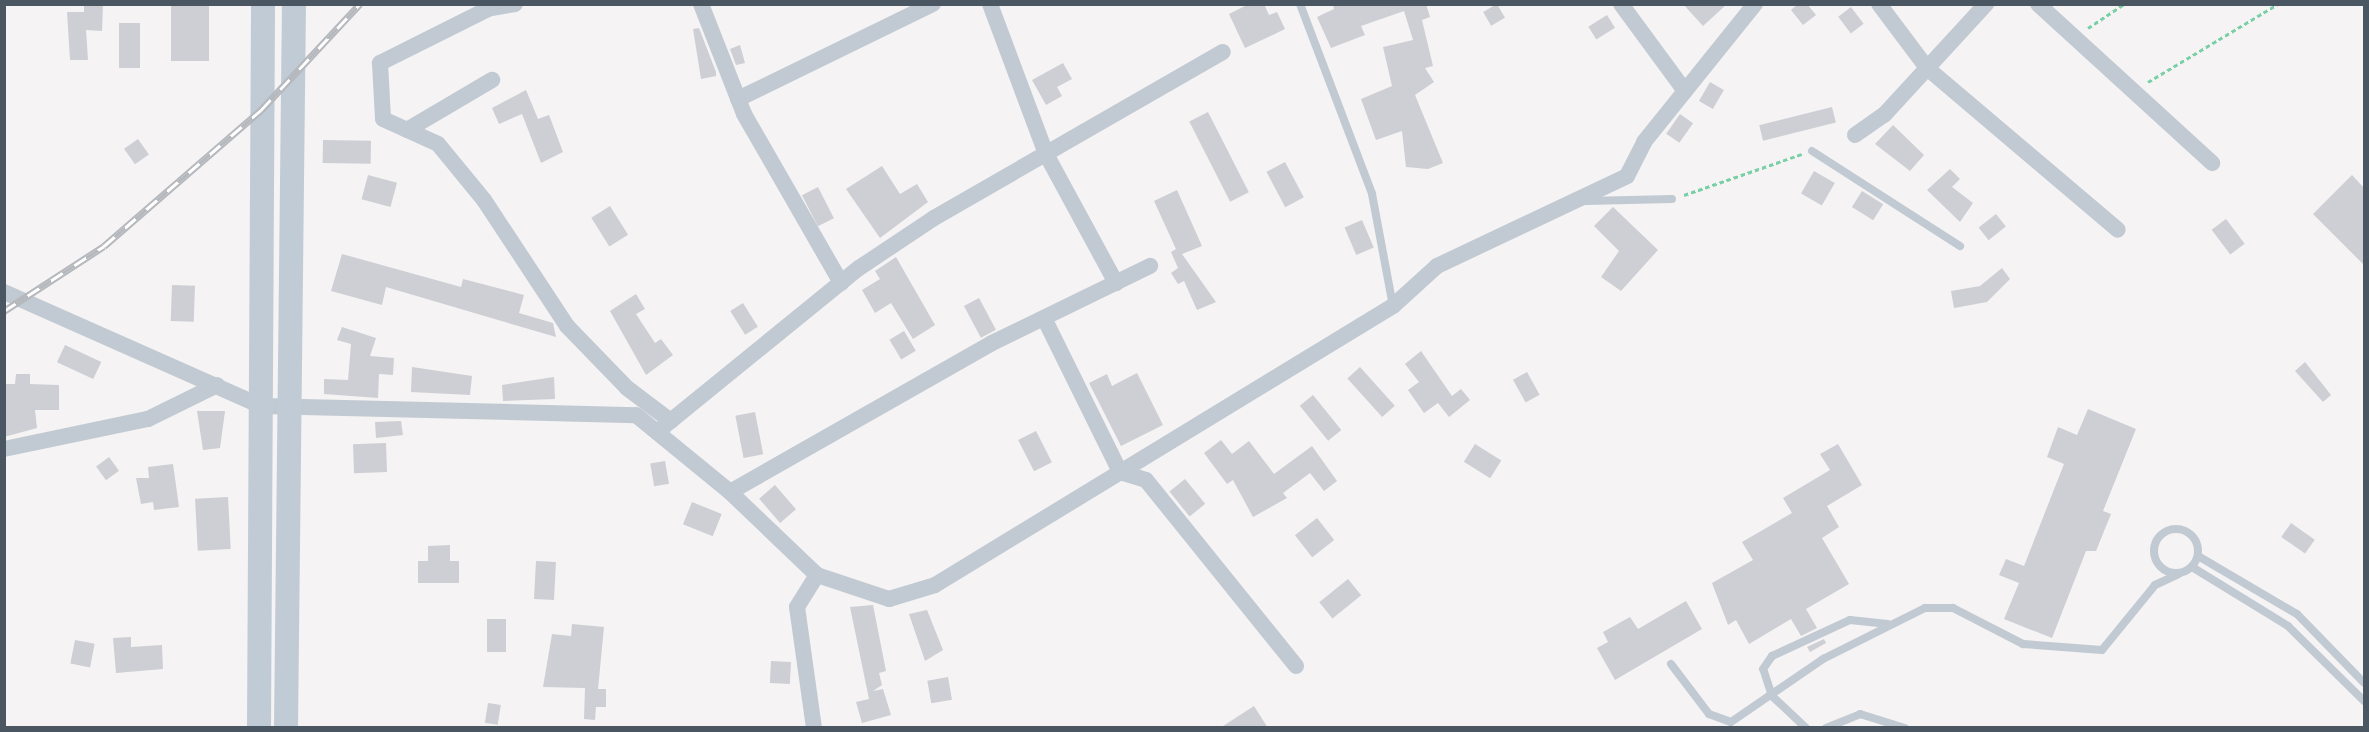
<!DOCTYPE html>
<style>
body{margin:0}
#map{position:relative;width:2369px;height:732px;overflow:hidden;background:#f5f3f3;font-family:"Fira Sans",sans-serif}
div>[style]{position:absolute}
.building>*{inset:0;background:#cdcfd5;transform-origin:0 0}
.path>*{height:3px;margin-top:-1.5px;transform-origin:0;background:repeating-linear-gradient(90deg,#7ad0a6 0 4.5px,transparent 0 7.5px)}
.service>*{height:8px;margin:-4px;padding:0 4px;transform-origin:4px;border-radius:4px;background:#c1cad2}
.service>.ring{margin:-4px;padding:0;box-sizing:content-box;background:none;border:8px solid #c1cad2;border-radius:50%}
.minor>*{height:16px;margin:-8px;padding:0 8px;transform-origin:8px;border-radius:8px;background:#c1cad2}
.secondary>*{height:24px;margin:-12px;padding:0 12px;transform-origin:12px;border-radius:12px;background:#c1cbd6}
.rail>*{height:7px;margin-top:-3.5px;transform-origin:0;background:repeating-linear-gradient(90deg,#fff 0 14px,#b5b8bd 0 28px);box-sizing:border-box;border-block:2px solid #b5b8bd}
span{translate:-50% -50%;white-space:nowrap;text-align:center;line-height:1.15;-webkit-text-stroke:5px #fff;paint-order:stroke}
.frame{position:absolute;inset:0;border:6px solid #4a5661;pointer-events:none}
</style>
<div id="map">
<div class="building">
<div style="clip-path:polygon(84px 4px,103px 4px,102px 31px,86px 30px,88px 60px,70px 60px,67px 12px,84px 12px)"></div>
<div style="left:171px;top:4px;width:38px;height:57px"></div>
<div style="clip-path:polygon(1249px 4px,1264px 4px,1269px 15px,1277px 12px,1285px 29px,1245px 48px,1229px 14px)"></div>
<div style="clip-path:polygon(1333px 4px,1426px 4px,1430px 17px,1422px 20px,1433px 66px,1425px 68px,1434px 82px,1415px 95px,1443px 163px,1428px 169px,1406px 167px,1402px 131px,1376px 140px,1361px 99px,1392px 86px,1383px 47px,1413px 40px,1404px 11px,1361px 26px,1365px 35px,1331px 48px,1317px 17px,1334px 9px)"></div>
<div style="left:1497px;top:4px;width:16px;height:16px;rotate:60deg"></div>
<div style="clip-path:polygon(1683px 4px,1727px 4px,1703px 26px)"></div>
<div style="clip-path:polygon(1798px 4px,1807px 4px,1816px 15px,1803px 25px,1791px 10px)"></div>
<div style="left:1851px;top:7px;width:21px;height:16px;rotate:53deg"></div>
<div style="left:1607px;top:15px;width:15px;height:22px;rotate:58deg"></div>
<div style="left:119px;top:23px;width:21px;height:45px"></div>
<div style="clip-path:polygon(699px 28px,716px 72px,716px 76px,701px 79px,693px 29px)"></div>
<div style="clip-path:polygon(740px 45px,745px 63px,736px 65px,730px 49px)"></div>
<div style="clip-path:polygon(1063px 63px,1072px 79px,1057px 87px,1062px 96px,1046px 105px,1032px 80px)"></div>
<div style="left:1710px;top:82px;width:16px;height:22px;rotate:30deg"></div>
<div style="clip-path:polygon(526px 90px,538px 119px,549px 115px,563px 152px,541px 163px,522px 114px,499px 124px,492px 108px)"></div>
<div style="left:1832px;top:107px;width:16px;height:75px;rotate:76deg"></div>
<div style="left:1208px;top:112px;width:90px;height:21px;rotate:63deg"></div>
<div style="left:1680px;top:114px;width:16px;height:24px;rotate:35deg"></div>
<div style="clip-path:polygon(1893px 125px,1924px 155px,1910px 171px,1875px 144px)"></div>
<div style="left:138px;top:139px;width:19px;height:17px;rotate:55deg"></div>
<div style="left:323px;top:140px;width:48px;height:23px;rotate:1deg"></div>
<div style="left:1285px;top:162px;width:40px;height:21px;rotate:62deg"></div>
<div style="clip-path:polygon(882px 166px,900px 194px,917px 184px,928px 202px,880px 238px,846px 189px)"></div>
<div style="clip-path:polygon(1950px 169px,1960px 179px,1952px 187px,1973px 203px,1960px 222px,1927px 190px)"></div>
<div style="left:1814px;top:171px;width:24px;height:26px;rotate:30deg"></div>
<div style="left:368px;top:175px;width:30px;height:25px;rotate:15deg"></div>
<div style="clip-path:polygon(2352px 175px,2364px 188px,2364px 265px,2313px 214px)"></div>
<div style="left:818px;top:187px;width:35px;height:18px;rotate:63deg"></div>
<div style="clip-path:polygon(1177px 190px,1202px 246px,1182px 254px,1216px 302px,1197px 310px,1184px 281px,1178px 284px,1171px 273px,1178px 268px,1171px 252px,1176px 249px,1154px 201px)"></div>
<div style="left:1862px;top:191px;width:25px;height:19px;rotate:32deg"></div>
<div style="left:610px;top:206px;width:34px;height:22px;rotate:58deg"></div>
<div style="clip-path:polygon(1613px 207px,1658px 250px,1621px 291px,1601px 277px,1619px 251px,1594px 226px)"></div>
<div style="left:1996px;top:214px;width:16px;height:22px;rotate:52deg"></div>
<div style="left:2226px;top:219px;width:31px;height:18px;rotate:53deg"></div>
<div style="left:1362px;top:220px;width:30px;height:19px;rotate:67deg"></div>
<div style="clip-path:polygon(342px 254px,461px 287px,463px 279px,524px 295px,519px 313px,553px 323px,556px 337px,386px 287px,382px 305px,331px 291px)"></div>
<div style="clip-path:polygon(896px 257px,935px 325px,913px 339px,891px 303px,875px 313px,862px 290px,880px 279px,875px 271px)"></div>
<div style="clip-path:polygon(2002px 268px,2010px 279px,1987px 302px,1954px 308px,1951px 291px,1980px 286px)"></div>
<div style="left:172px;top:285px;width:23px;height:36px;rotate:2deg"></div>
<div style="clip-path:polygon(636px 294px,645px 309px,636px 314px,655px 343px,661px 339px,673px 355px,646px 375px,610px 311px)"></div>
<div style="left:979px;top:298px;width:36px;height:17px;rotate:62deg"></div>
<div style="left:743px;top:303px;width:28px;height:15px;rotate:58deg"></div>
<div style="clip-path:polygon(342px 327px,376px 338px,370px 356px,394px 358px,393px 375px,379px 374px,378px 398px,324px 394px,324px 379px,348px 380px,351px 344px,337px 340px)"></div>
<div style="left:904px;top:331px;width:23px;height:17px;rotate:59deg"></div>
<div style="left:65px;top:345px;width:40px;height:19px;rotate:25deg"></div>
<div style="clip-path:polygon(1421px 351px,1452px 396px,1461px 389px,1470px 400px,1449px 417px,1438px 403px,1424px 413px,1408px 390px,1419px 382px,1405px 364px)"></div>
<div style="clip-path:polygon(2305px 362px,2331px 395px,2323px 402px,2295px 371px)"></div>
<div style="clip-path:polygon(412px 367px,472px 376px,470px 395px,411px 392px)"></div>
<div style="left:1360px;top:367px;width:52px;height:17px;rotate:48deg"></div>
<div style="left:1527px;top:372px;width:26px;height:16px;rotate:61deg"></div>
<div style="clip-path:polygon(1137px 373px,1163px 425px,1121px 446px,1089px 383px,1107px 374px,1112px 386px)"></div>
<div style="clip-path:polygon(16px 374px,30px 374px,30px 384px,59px 385px,59px 410px,35px 410px,37px 428px,4px 437px,4px 384px,15px 384px)"></div>
<div style="clip-path:polygon(554px 377px,555px 399px,503px 401px,502px 385px)"></div>
<div style="left:1313px;top:395px;width:45px;height:17px;rotate:51deg"></div>
<div style="clip-path:polygon(2088px 409px,2136px 429px,2103px 511px,2111px 514px,2096px 551px,2086px 551px,2052px 638px,2004px 619px,2019px 583px,1999px 575px,2006px 559px,2024px 566px,2064px 464px,2047px 457px,2058px 427px,2077px 435px)"></div>
<div style="clip-path:polygon(197px 411px,225px 411px,220px 448px,203px 450px)"></div>
<div style="left:755px;top:412px;width:43px;height:20px;rotate:79deg"></div>
<div style="clip-path:polygon(401px 421px,403px 435px,376px 438px,375px 422px)"></div>
<div style="left:1036px;top:431px;width:35px;height:20px;rotate:63deg"></div>
<div style="clip-path:polygon(1221px 440px,1232px 454px,1249px 441px,1274px 474px,1312px 446px,1337px 481px,1324px 491px,1310px 473px,1283px 493px,1287px 498px,1253px 517px,1233px 480px,1227px 484px,1204px 453px)"></div>
<div style="left:386px;top:443px;width:29px;height:33px;rotate:88deg"></div>
<div style="left:1475px;top:444px;width:31px;height:21px;rotate:32deg"></div>
<div style="clip-path:polygon(1838px 444px,1862px 485px,1827px 506px,1839px 527px,1822px 538px,1849px 584px,1806px 609px,1817px 628px,1801px 636px,1791px 619px,1749px 644px,1736px 620px,1728px 625px,1712px 583px,1753px 560px,1742px 542px,1792px 513px,1783px 498px,1830px 470px,1820px 454px)"></div>
<div style="left:109px;top:457px;width:17px;height:16px;rotate:54deg"></div>
<div style="left:665px;top:461px;width:23px;height:15px;rotate:80deg"></div>
<div style="clip-path:polygon(173px 464px,179px 507px,154px 510px,153px 502px,141px 504px,136px 478px,149px 478px,148px 467px)"></div>
<div style="left:1185px;top:479px;width:32px;height:20px;rotate:51deg"></div>
<div style="left:775px;top:485px;width:32px;height:21px;rotate:49deg"></div>
<div style="left:228px;top:497px;width:52px;height:33px;rotate:87deg"></div>
<div style="left:692px;top:502px;width:32px;height:24px;rotate:22deg"></div>
<div style="left:1317px;top:518px;width:28px;height:28px;rotate:52deg"></div>
<div style="left:2291px;top:523px;width:29px;height:17px;rotate:35deg"></div>
<div style="clip-path:polygon(450px 545px,450px 561px,459px 561px,459px 583px,418px 583px,418px 561px,428px 561px,428px 546px)"></div>
<div style="left:536px;top:561px;width:20px;height:38px;rotate:3deg"></div>
<div style="left:1348px;top:579px;width:21px;height:37px;rotate:51deg"></div>
<div style="clip-path:polygon(1686px 601px,1702px 629px,1615px 680px,1597px 648px,1608px 642px,1603px 632px,1630px 617px,1638px 629px)"></div>
<div style="clip-path:polygon(873px 605px,886px 671px,879px 673px,882px 685px,873px 691px,883px 689px,891px 715px,862px 723px,856px 702px,869px 699px,850px 607px)"></div>
<div style="clip-path:polygon(927px 610px,943px 650px,925px 661px,909px 614px)"></div>
<div style="left:487px;top:619px;width:19px;height:33px"></div>
<div style="clip-path:polygon(572px 624px,604px 627px,598px 689px,606px 689px,606px 707px,596px 707px,595px 720px,584px 719px,585px 688px,543px 687px,552px 634px,571px 636px)"></div>
<div style="clip-path:polygon(131px 637px,131px 647px,162px 645px,163px 669px,116px 673px,113px 638px)"></div>
<div style="clip-path:polygon(1824px 639px,1826px 643px,1810px 652px,1807px 647px)"></div>
<div style="left:75px;top:640px;width:20px;height:24px;rotate:11deg"></div>
<div style="left:771px;top:661px;width:20px;height:22px;rotate:3deg"></div>
<div style="left:948px;top:677px;width:23px;height:21px;rotate:80deg"></div>
<div style="left:488px;top:703px;width:13px;height:20px;rotate:9deg"></div>
<div style="clip-path:polygon(1254px 706px,1268px 728px,1220px 728px)"></div>
</div>
<div class="path">
<div style="left:2088px;top:28px;width:43px;rotate:-33.7deg"></div>
<div style="left:2148px;top:82px;width:152px;rotate:-31deg"></div>
<div style="left:1684px;top:195px;width:125px;rotate:-19.2deg"></div>
</div>
<div class="service">
<div style="left:1300px;top:4px;width:203px;rotate:69.2deg"></div>
<div style="left:1372px;top:194px;width:114px;rotate:79.4deg"></div>
<div style="left:1812px;top:151px;width:176px;rotate:32.7deg"></div>
<div style="left:1586px;top:201px;width:86px;rotate:-1.3deg"></div>
<div class="ring" style="left:2154px;top:529px;width:36px;height:36px"></div>
<div style="left:2198px;top:556px;width:115px;rotate:30.4deg"></div>
<div style="left:2297px;top:614px;width:96px;rotate:45.8deg"></div>
<div style="left:2192px;top:567px;width:113px;rotate:31.6deg"></div>
<div style="left:2288px;top:626px;width:107px;rotate:44.6deg"></div>
<div style="left:1671px;top:664px;width:63px;rotate:52.8deg"></div>
<div style="left:1709px;top:714px;width:23px;rotate:20deg"></div>
<div style="left:1731px;top:722px;width:112px;rotate:-34.4deg"></div>
<div style="left:1823px;top:659px;width:114px;rotate:-26.6deg"></div>
<div style="left:1925px;top:608px;width:28px"></div>
<div style="left:1953px;top:608px;width:79px;rotate:27.2deg"></div>
<div style="left:2023px;top:644px;width:79px;rotate:4.3deg"></div>
<div style="left:2102px;top:650px;width:84px;rotate:-50.8deg"></div>
<div style="left:2155px;top:585px;width:26px;rotate:-25deg"></div>
<div style="left:1806px;top:728px;width:47px;rotate:-136.7deg"></div>
<div style="left:1772px;top:696px;width:28px;rotate:-108deg"></div>
<div style="left:1763px;top:669px;width:16px;rotate:-55deg"></div>
<div style="left:1772px;top:656px;width:86px;rotate:-24.8deg"></div>
<div style="left:1850px;top:620px;width:38px;rotate:6deg"></div>
<div style="left:1826px;top:728px;width:37px;rotate:-22deg"></div>
<div style="left:1860px;top:714px;width:47px;rotate:17.3deg"></div>
</div>
<div class="minor">
<div style="left:515px;top:4px;width:27px;rotate:170deg"></div>
<div style="left:488px;top:9px;width:121px;rotate:153.4deg"></div>
<div style="left:380px;top:63px;width:56px;rotate:86.9deg"></div>
<div style="left:383px;top:119px;width:60px;rotate:24.4deg"></div>
<div style="left:438px;top:144px;width:72px;rotate:50.6deg"></div>
<div style="left:484px;top:200px;width:151px;rotate:56.6deg"></div>
<div style="left:567px;top:326px;width:86px;rotate:45.9deg"></div>
<div style="left:627px;top:388px;width:55px;rotate:36.9deg"></div>
<div style="left:701px;top:4px;width:118px;rotate:68.6deg"></div>
<div style="left:744px;top:114px;width:195px;rotate:60.1deg"></div>
<div style="left:990px;top:4px;width:160px;rotate:69.5deg"></div>
<div style="left:1046px;top:154px;width:147px;rotate:61.5deg"></div>
<div style="left:1621px;top:4px;width:108px;rotate:53.7deg"></div>
<div style="left:1879px;top:4px;width:80px;rotate:53.1deg"></div>
<div style="left:1927px;top:68px;width:250px;rotate:40.3deg"></div>
<div style="left:2038px;top:4px;width:236px;rotate:42.4deg"></div>
<div style="left:738px;top:99px;width:217px;rotate:-26deg"></div>
<div style="left:407px;top:130px;width:99px;rotate:-30.5deg"></div>
<div style="left:1855px;top:135px;width:35px;rotate:-35deg"></div>
<div style="left:1884px;top:115px;width:151px;rotate:-47.4deg"></div>
<div style="left:4px;top:292px;width:281px;rotate:23.9deg"></div>
<div style="left:261px;top:406px;width:375px;rotate:1.4deg"></div>
<div style="left:636px;top:415px;width:122px;rotate:39.3deg"></div>
<div style="left:730px;top:492px;width:120px;rotate:43.7deg"></div>
<div style="left:817px;top:575px;width:76px;rotate:18.4deg"></div>
<div style="left:889px;top:599px;width:48px;rotate:-16.9deg"></div>
<div style="left:935px;top:585px;width:536px;rotate:-31.35deg"></div>
<div style="left:1393px;top:306px;width:59px;rotate:-42.3deg"></div>
<div style="left:1437px;top:266px;width:210px;rotate:-25.3deg"></div>
<div style="left:1627px;top:176px;width:38px;rotate:-63deg"></div>
<div style="left:1644px;top:142px;width:177px;rotate:-51.2deg"></div>
<div style="left:1044px;top:318px;width:172px;rotate:63.7deg"></div>
<div style="left:1120px;top:472px;width:27px;rotate:17deg"></div>
<div style="left:1146px;top:480px;width:239px;rotate:51.1deg"></div>
<div style="left:657px;top:432px;width:260px;rotate:-39.1deg"></div>
<div style="left:859px;top:268px;width:90px;rotate:-33.7deg"></div>
<div style="left:934px;top:218px;width:333px;rotate:-29.9deg"></div>
<div style="left:4px;top:449px;width:147px;rotate:-11.8deg"></div>
<div style="left:148px;top:419px;width:77px;rotate:-26.2deg"></div>
<div style="left:730px;top:492px;width:301px;rotate:-29.6deg"></div>
<div style="left:992px;top:343px;width:176px;rotate:-26deg"></div>
<div style="left:814px;top:728px;width:122px;rotate:-98deg"></div>
<div style="left:797px;top:607px;width:38px;rotate:-58deg"></div>
</div>
<div class="secondary">
<div style="left:259px;top:728px;width:724px;rotate:-89.68deg"></div>
<div style="left:286px;top:728px;width:724px;rotate:-89.37deg"></div>
</div>
<div class="rail">
<div style="left:4px;top:311px;width:119px;rotate:-33deg"></div>
<div style="left:104px;top:246px;width:208px;rotate:-40.9deg"></div>
<div style="left:261px;top:110px;width:145px;rotate:-47deg"></div>
</div>
<div class="frame"></div>
</div>
